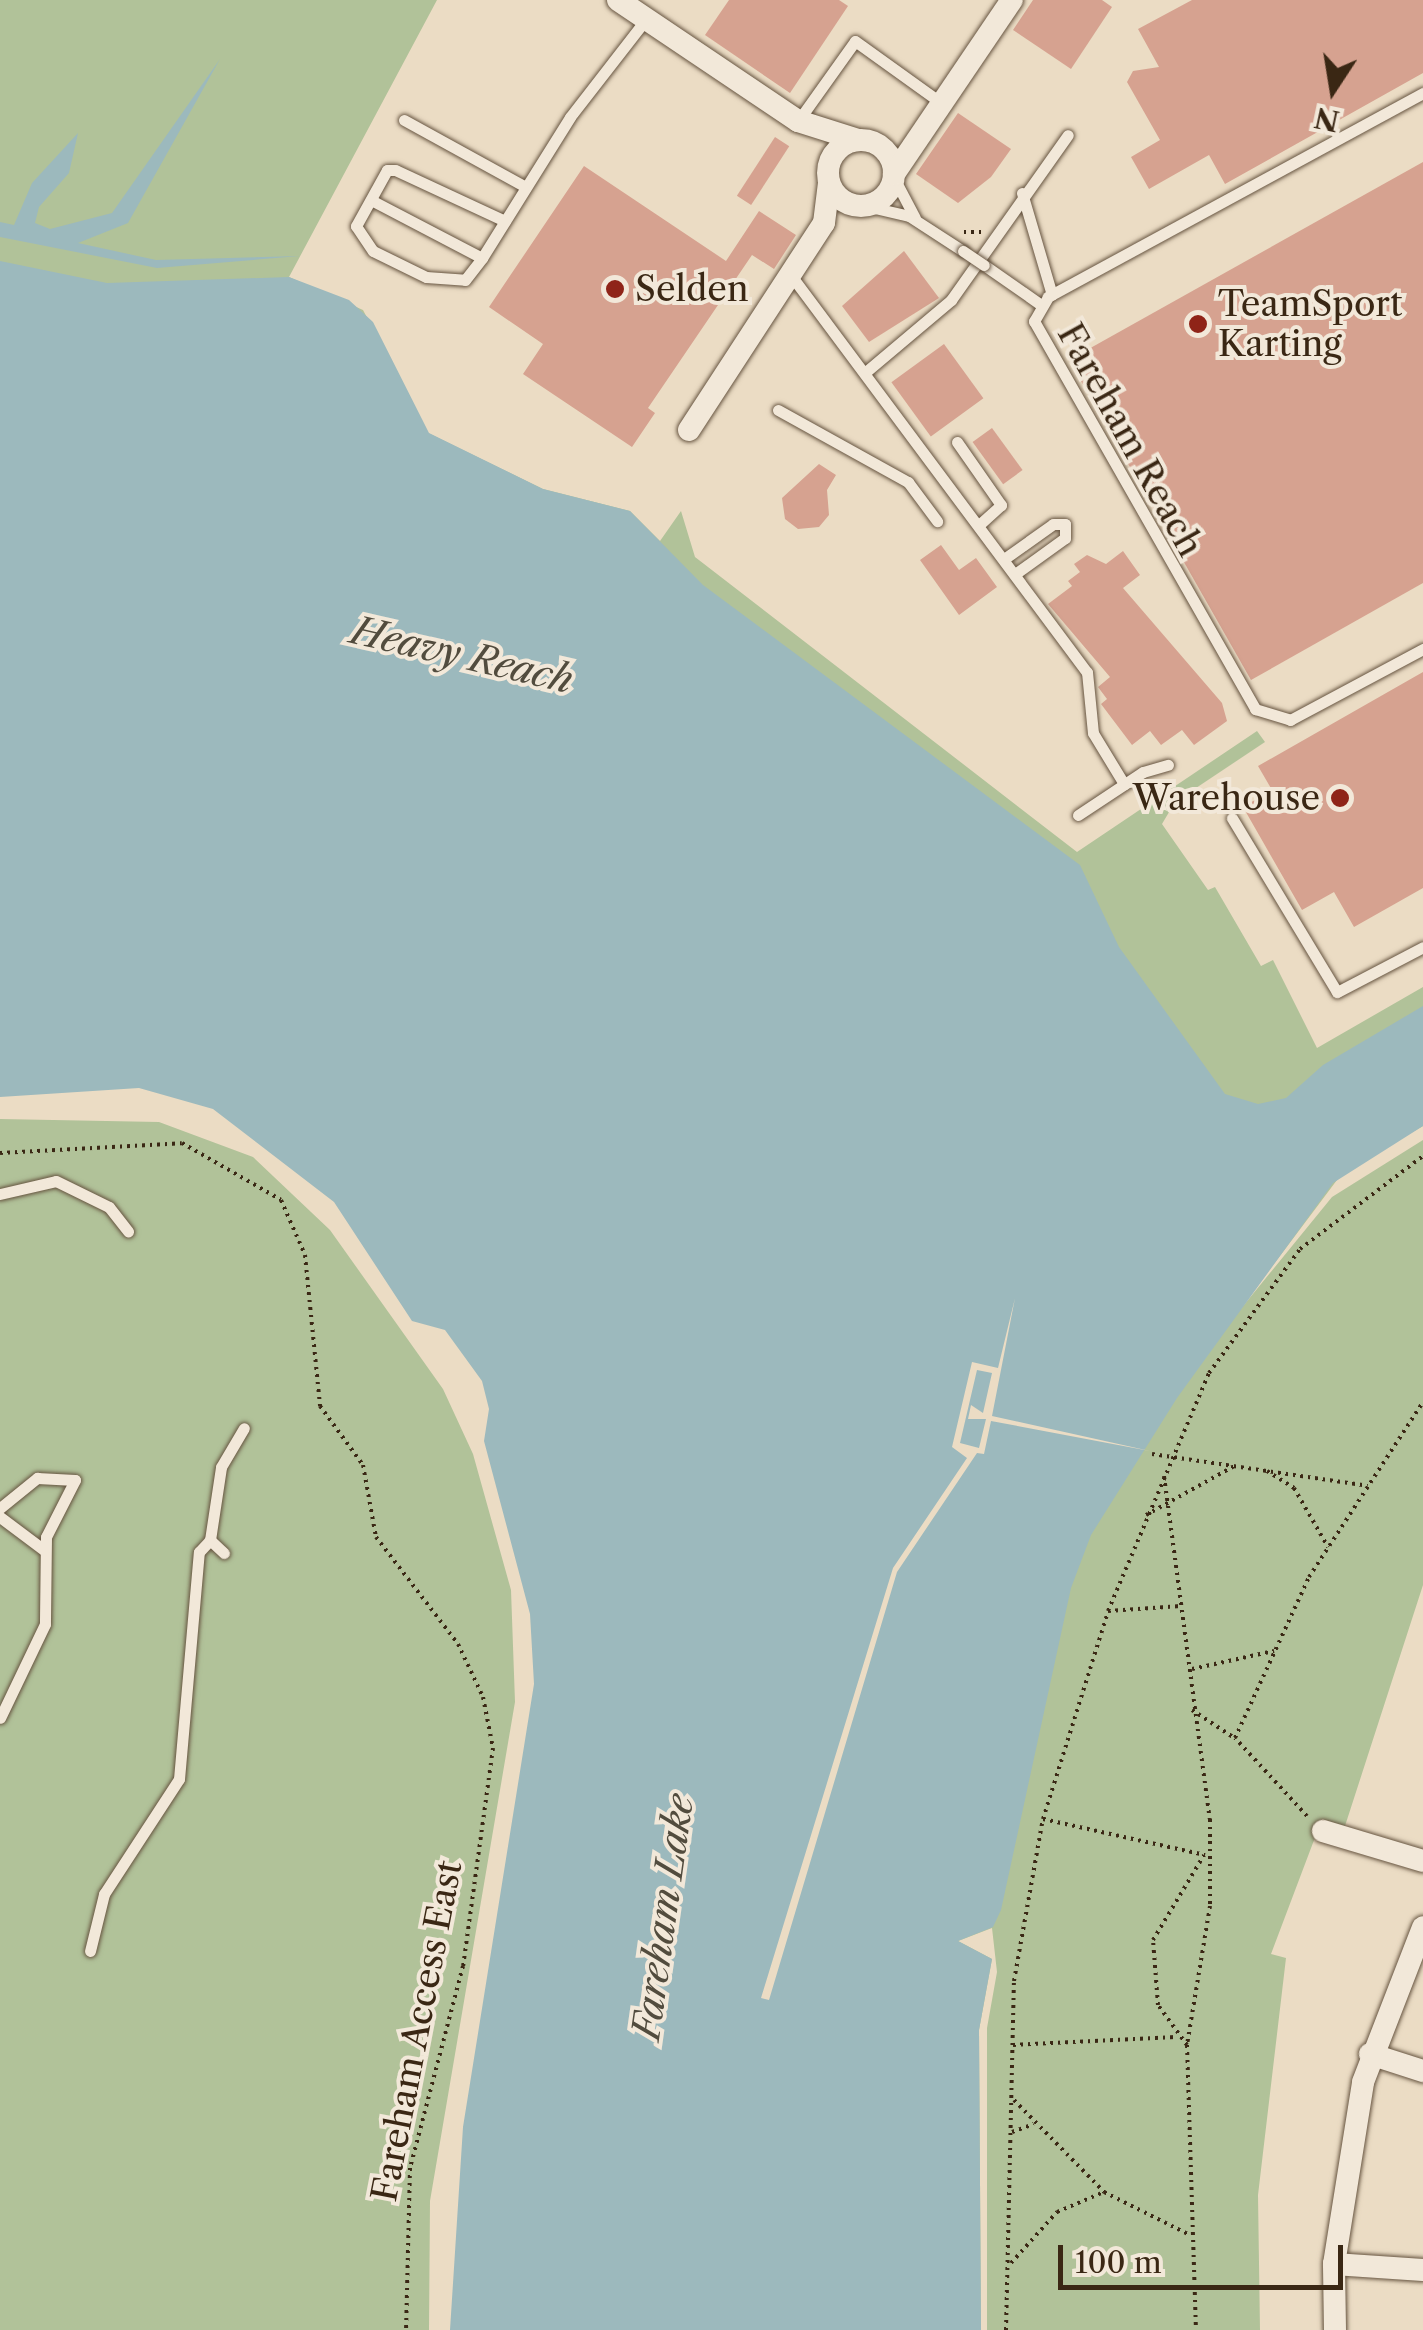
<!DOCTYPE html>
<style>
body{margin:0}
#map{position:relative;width:1423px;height:2330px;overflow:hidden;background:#ebdcc4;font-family:"Libre Caslon Text",serif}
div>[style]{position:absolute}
.green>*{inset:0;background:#b1c299}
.water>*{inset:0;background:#9cb9bd}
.pier>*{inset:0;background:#ebdcc4}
.building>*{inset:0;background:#d6a290;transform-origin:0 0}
.path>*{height:4px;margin-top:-2px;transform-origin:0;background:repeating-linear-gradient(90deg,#3a2714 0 2.5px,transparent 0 7.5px)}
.roads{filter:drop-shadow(0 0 2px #665440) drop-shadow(0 0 2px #665440)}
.lane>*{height:11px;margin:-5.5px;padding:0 5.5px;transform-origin:5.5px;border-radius:5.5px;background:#f2e8d9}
.street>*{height:22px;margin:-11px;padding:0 11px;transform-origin:11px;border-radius:11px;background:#f2e8d9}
.street>.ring{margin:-11px;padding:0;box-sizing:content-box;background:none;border:22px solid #f2e8d9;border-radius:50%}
.bridges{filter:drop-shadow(0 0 2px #665440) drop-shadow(0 0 2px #665440)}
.lane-bridge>*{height:11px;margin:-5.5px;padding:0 5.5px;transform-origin:5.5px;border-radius:5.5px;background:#f2e8d9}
.dots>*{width:28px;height:28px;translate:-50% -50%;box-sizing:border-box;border:5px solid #f2e8d9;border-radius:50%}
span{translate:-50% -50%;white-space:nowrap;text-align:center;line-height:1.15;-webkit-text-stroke:8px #f2e8d9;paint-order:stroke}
.poi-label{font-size:35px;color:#3a2714}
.left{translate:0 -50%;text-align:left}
.right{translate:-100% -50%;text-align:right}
.street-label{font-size:35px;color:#3a2714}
.water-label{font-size:38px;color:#524c3e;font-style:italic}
.north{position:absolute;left:1283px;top:40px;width:100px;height:100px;-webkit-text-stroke:8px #f2e8d9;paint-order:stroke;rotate:192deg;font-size:28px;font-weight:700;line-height:40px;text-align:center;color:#3a2714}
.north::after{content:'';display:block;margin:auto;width:35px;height:45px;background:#3a2714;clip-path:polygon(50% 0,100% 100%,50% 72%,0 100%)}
.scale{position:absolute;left:1058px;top:2245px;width:285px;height:45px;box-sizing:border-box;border:5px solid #3a2714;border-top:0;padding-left:12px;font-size:30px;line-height:35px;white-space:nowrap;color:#3a2714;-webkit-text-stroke:8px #f2e8d9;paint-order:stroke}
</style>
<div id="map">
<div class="green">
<div style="clip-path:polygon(0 0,437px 0,289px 277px,363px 310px,428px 433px,543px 489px,630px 511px,660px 541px,681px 511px,695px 557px,1077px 852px,1257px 731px,1265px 742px,1175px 802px,1162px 824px,1208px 890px,1215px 887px,1261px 966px,1273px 960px,1317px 1048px,1423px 987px,1423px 1126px,1343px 1172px,1235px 1316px,1332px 1197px,1423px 1140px,1423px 1585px,1345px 1826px,1322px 1819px,1271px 1954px,1286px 1958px,1258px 2195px,1260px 2330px,987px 2330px,987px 2028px,997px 1972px,992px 1928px,958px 1941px,992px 1959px,979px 2030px,981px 2330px,789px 1921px,0 528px)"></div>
<div style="clip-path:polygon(0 1119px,159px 1122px,253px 1157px,330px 1230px,443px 1389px,473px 1454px,511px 1590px,515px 1702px,430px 2201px,429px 2330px,0 2330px)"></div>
</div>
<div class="water">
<div style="clip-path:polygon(220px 59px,128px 223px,78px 243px,156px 260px,300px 256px,157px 268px,0 237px,0 222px,14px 225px,32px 183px,78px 133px,69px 173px,39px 207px,35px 223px,50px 229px,112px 213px)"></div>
<div style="clip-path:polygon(0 261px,107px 283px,289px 277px,349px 300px,373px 322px,429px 433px,543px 489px,630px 511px,703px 585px,1080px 865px,1119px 947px,1225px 1094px,1258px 1104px,1286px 1098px,1323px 1065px,1423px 1006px,1423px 1126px,1333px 1183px,1177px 1398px,1091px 1535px,1071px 1588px,1001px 1910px,993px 1927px,958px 1941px,992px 1959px,979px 2030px,981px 2330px,450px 2330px,463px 2127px,534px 1684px,530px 1614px,484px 1441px,489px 1409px,482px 1381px,445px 1330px,412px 1321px,334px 1202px,213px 1109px,139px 1088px,0 1097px)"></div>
</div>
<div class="pier">
<div style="clip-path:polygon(evenodd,1015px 1298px,992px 1416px,1150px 1451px,991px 1421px,984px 1454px,977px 1453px,897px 1572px,769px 2000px,761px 1998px,893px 1568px,967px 1458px,952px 1447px,972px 1362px,998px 1368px,1015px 1298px,977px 1370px,992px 1373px,983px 1413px,971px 1405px,968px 1419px,986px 1419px,979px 1448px,960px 1443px,977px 1370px)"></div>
</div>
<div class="building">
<div style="clip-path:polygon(729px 0,839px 0,848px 6px,790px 93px,705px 35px)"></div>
<div style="clip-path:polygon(1033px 0,1102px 0,1112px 7px,1071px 69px,1013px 30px)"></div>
<div style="clip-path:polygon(1192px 0,1423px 0,1423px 73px,1225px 184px,1209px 155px,1149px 189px,1131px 157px,1160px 140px,1127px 82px,1133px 71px,1159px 67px,1138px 29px)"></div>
<div style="clip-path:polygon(958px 113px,1011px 149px,991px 177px,958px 203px,916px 174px)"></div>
<div style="left:775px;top:137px;width:17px;height:70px;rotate:33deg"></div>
<div style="clip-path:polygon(1423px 162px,1423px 583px,1251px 680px,1069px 360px)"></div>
<div style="clip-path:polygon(584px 166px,726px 261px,759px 211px,796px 235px,774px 269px,752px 255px,648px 408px,655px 413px,632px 447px,523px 374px,543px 344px,489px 307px)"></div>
<div style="clip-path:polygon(904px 251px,939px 298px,869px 342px,842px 306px)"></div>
<div style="left:944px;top:344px;width:67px;height:65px;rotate:54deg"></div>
<div style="left:992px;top:428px;width:52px;height:24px;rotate:54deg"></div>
<div style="clip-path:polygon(819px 464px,836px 475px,827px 490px,829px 515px,819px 527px,798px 529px,785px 519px,782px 498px)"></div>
<div style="clip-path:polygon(941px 545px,959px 570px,976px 558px,997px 587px,959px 615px,920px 560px)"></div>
<div style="clip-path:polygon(1123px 551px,1140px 575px,1123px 588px,1222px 703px,1227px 721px,1194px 745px,1182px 730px,1161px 745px,1150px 731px,1132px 745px,1101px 704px,1107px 699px,1098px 687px,1110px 677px,1048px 604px,1072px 586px,1068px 581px,1080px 572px,1074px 564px,1087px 555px,1106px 564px)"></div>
<div style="clip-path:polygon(1423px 672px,1423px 888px,1354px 927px,1334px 892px,1302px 910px,1243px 807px,1272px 790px,1258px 766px)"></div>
</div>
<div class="path">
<div style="left:964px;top:232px;width:17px"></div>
<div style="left:0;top:1153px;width:182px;rotate:-3.1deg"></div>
<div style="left:182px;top:1143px;width:114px;rotate:29.9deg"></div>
<div style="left:281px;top:1200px;width:60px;rotate:66.4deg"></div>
<div style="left:305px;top:1255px;width:152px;rotate:84.3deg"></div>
<div style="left:320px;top:1406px;width:73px;rotate:53.9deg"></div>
<div style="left:363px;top:1465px;width:73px;rotate:79.8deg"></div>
<div style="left:376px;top:1537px;width:135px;rotate:52.5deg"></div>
<div style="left:458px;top:1644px;width:59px;rotate:64.7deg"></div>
<div style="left:483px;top:1697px;width:52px;rotate:78.9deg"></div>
<div style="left:493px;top:1748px;width:220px;rotate:97.8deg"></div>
<div style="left:463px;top:1966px;width:209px;rotate:104.7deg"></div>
<div style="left:410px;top:2168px;width:162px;rotate:91.4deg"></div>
<div style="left:1152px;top:1454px;width:218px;rotate:8.4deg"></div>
<div style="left:1267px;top:1471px;width:32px;rotate:32deg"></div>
<div style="left:1294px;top:1488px;width:68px;rotate:60deg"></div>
<div style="left:1164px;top:1476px;width:346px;rotate:82.4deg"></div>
<div style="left:1210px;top:1819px;width:87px;rotate:90deg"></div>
<div style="left:1210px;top:1906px;width:141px;rotate:99.4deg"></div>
<div style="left:1187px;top:2045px;width:285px;rotate:88.2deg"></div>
<div style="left:1146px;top:1515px;width:101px;rotate:-29.1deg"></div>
<div style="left:1108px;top:1611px;width:73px;rotate:-3.9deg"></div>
<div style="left:1192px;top:1669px;width:84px;rotate:-12.4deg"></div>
<div style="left:1192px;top:1710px;width:49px;rotate:33.4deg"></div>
<div style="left:1307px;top:1816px;width:106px;rotate:-132.7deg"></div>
<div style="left:1235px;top:1738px;width:177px;rotate:-65.3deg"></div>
<div style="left:1309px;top:1577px;width:209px;rotate:-56.9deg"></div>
<div style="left:1043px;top:1819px;width:166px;rotate:12.5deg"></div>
<div style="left:1013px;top:2045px;width:163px;rotate:-2.8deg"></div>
<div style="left:1187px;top:2045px;width:49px;rotate:-125.9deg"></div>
<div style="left:1158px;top:2005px;width:65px;rotate:-94.4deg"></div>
<div style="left:1153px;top:1940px;width:99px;rotate:-59deg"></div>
<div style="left:1014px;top:2100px;width:129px;rotate:45.6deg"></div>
<div style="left:1104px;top:2192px;width:96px;rotate:26.6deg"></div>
<div style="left:1012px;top:2132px;width:23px;rotate:-20deg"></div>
<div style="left:1011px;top:2263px;width:69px;rotate:-48deg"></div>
<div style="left:1057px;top:2212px;width:51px;rotate:-23.1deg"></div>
<div style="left:1006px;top:2330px;width:349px;rotate:-88.7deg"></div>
<div style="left:1014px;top:1981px;width:165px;rotate:-79.9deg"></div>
<div style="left:1043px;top:1819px;width:218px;rotate:-72.6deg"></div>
<div style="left:1108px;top:1611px;width:259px;rotate:-67deg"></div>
<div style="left:1209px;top:1373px;width:154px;rotate:-53.7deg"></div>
<div style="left:1300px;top:1249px;width:154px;rotate:-37.1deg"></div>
</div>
<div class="roads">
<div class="lane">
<div style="left:1423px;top:93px;width:427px;rotate:151.5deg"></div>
<div style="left:1048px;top:297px;width:28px;rotate:120deg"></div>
<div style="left:1034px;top:321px;width:447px;rotate:60.3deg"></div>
<div style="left:1255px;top:709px;width:37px;rotate:17deg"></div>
<div style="left:1290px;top:720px;width:151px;rotate:-28.1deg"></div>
<div style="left:404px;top:120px;width:139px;rotate:28.8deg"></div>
<div style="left:798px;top:121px;width:98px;rotate:-54.5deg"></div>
<div style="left:855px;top:41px;width:105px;rotate:35.7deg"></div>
<div style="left:894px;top:178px;width:45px;rotate:62.3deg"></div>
<div style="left:1022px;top:193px;width:106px;rotate:73.6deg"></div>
<div style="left:371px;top:200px;width:125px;rotate:27.6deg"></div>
<div style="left:866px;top:206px;width:44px;rotate:13.1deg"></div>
<div style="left:909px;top:216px;width:64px;rotate:32.9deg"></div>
<div style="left:505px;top:221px;width:121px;rotate:-155.1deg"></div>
<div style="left:395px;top:170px;width:8px;rotate:180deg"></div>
<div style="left:387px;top:170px;width:64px;rotate:119deg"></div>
<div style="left:356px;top:226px;width:30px;rotate:56deg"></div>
<div style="left:373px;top:251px;width:59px;rotate:26.1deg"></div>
<div style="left:426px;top:277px;width:39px;rotate:4deg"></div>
<div style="left:465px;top:280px;width:28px;rotate:-52deg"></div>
<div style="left:482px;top:258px;width:166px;rotate:-58deg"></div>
<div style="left:570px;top:117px;width:124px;rotate:-52.2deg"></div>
<div style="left:984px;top:265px;width:68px;rotate:34.9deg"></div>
<div style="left:790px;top:274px;width:497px;rotate:53.3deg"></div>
<div style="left:1087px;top:672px;width:61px;rotate:84.4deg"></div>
<div style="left:1093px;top:733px;width:60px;rotate:58.7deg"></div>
<div style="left:868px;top:370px;width:109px;rotate:-40.1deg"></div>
<div style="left:951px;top:300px;width:202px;rotate:-54.7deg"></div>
<div style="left:778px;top:410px;width:149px;rotate:29deg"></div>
<div style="left:908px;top:482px;width:49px;rotate:53.4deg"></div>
<div style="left:957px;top:442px;width:77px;rotate:55.1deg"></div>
<div style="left:1001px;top:505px;width:30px;rotate:138deg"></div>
<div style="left:1004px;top:559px;width:60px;rotate:-35.5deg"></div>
<div style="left:1053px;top:524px;width:12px"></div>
<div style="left:1065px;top:524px;width:14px;rotate:90deg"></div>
<div style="left:1065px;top:538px;width:62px;rotate:144.2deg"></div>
<div style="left:1078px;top:815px;width:78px;rotate:-33.5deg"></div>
<div style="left:1143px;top:772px;width:26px;rotate:-16deg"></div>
<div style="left:1232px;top:818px;width:203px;rotate:58.9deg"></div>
<div style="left:1337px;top:992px;width:97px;rotate:-27.6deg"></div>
<div style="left:0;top:1194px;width:57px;rotate:-13.1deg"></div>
<div style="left:56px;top:1181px;width:59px;rotate:26.1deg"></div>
<div style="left:109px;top:1207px;width:31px;rotate:52deg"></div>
<div style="left:0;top:1508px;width:48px;rotate:-39deg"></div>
<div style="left:37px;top:1478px;width:38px;rotate:3deg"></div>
<div style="left:75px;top:1480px;width:64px;rotate:117deg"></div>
<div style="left:46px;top:1537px;width:87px;rotate:90.7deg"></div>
<div style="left:45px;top:1624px;width:104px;rotate:115.6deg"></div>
<div style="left:0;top:1517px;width:55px;rotate:36.9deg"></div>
<div style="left:210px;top:1540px;width:19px;rotate:43deg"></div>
<div style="left:90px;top:1951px;width:59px;rotate:-76.2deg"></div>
<div style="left:104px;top:1894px;width:137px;rotate:-56.9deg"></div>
<div style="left:179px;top:1779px;width:228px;rotate:-85deg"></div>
<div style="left:199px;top:1552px;width:16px;rotate:-47deg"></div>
<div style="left:210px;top:1540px;width:74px;rotate:-81.4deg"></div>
<div style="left:221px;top:1467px;width:45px;rotate:-59.5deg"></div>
</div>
<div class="street">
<div style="left:618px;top:0;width:217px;rotate:33.9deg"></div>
<div style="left:798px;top:121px;width:63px;rotate:17.6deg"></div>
<div class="ring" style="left:828px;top:140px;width:44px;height:44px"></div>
<div style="left:894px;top:174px;width:210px;rotate:-55.9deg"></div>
<div style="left:689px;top:430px;width:247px;rotate:-56.9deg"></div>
<div style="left:824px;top:223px;width:40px;rotate:-82.9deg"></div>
<div style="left:1323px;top:1831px;width:104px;rotate:16.7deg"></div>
<div style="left:1370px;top:2054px;width:56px;rotate:17.8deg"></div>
<div style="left:1334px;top:2264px;width:89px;rotate:3.9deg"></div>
<div style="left:1335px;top:2330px;width:66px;rotate:-90.9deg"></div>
<div style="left:1334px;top:2264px;width:184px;rotate:-80.9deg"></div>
<div style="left:1363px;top:2082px;width:166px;rotate:-68.8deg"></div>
</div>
</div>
<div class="bridges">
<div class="lane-bridge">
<div style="left:963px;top:251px;width:25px;rotate:34deg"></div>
</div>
</div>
<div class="dots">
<div style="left:615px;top:289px;background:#8f2418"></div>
<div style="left:1198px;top:324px;background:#8f2418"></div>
<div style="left:1340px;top:798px;background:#8f2418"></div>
</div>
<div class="poi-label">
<span class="left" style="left:635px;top:289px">Selden</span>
<span class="left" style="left:1218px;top:324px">TeamSport<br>Karting</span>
<span class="right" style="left:1320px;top:798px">Warehouse</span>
</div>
<div class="street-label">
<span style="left:1130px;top:440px;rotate:61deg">Fareham Reach</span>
<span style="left:417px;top:2031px;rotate:-79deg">Fareham Access East</span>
</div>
<div class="water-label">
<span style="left:462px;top:655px;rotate:13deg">Heavy Reach</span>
<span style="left:663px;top:1917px;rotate:-82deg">Fareham Lake</span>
</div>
<div class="north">N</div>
<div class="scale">100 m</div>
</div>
